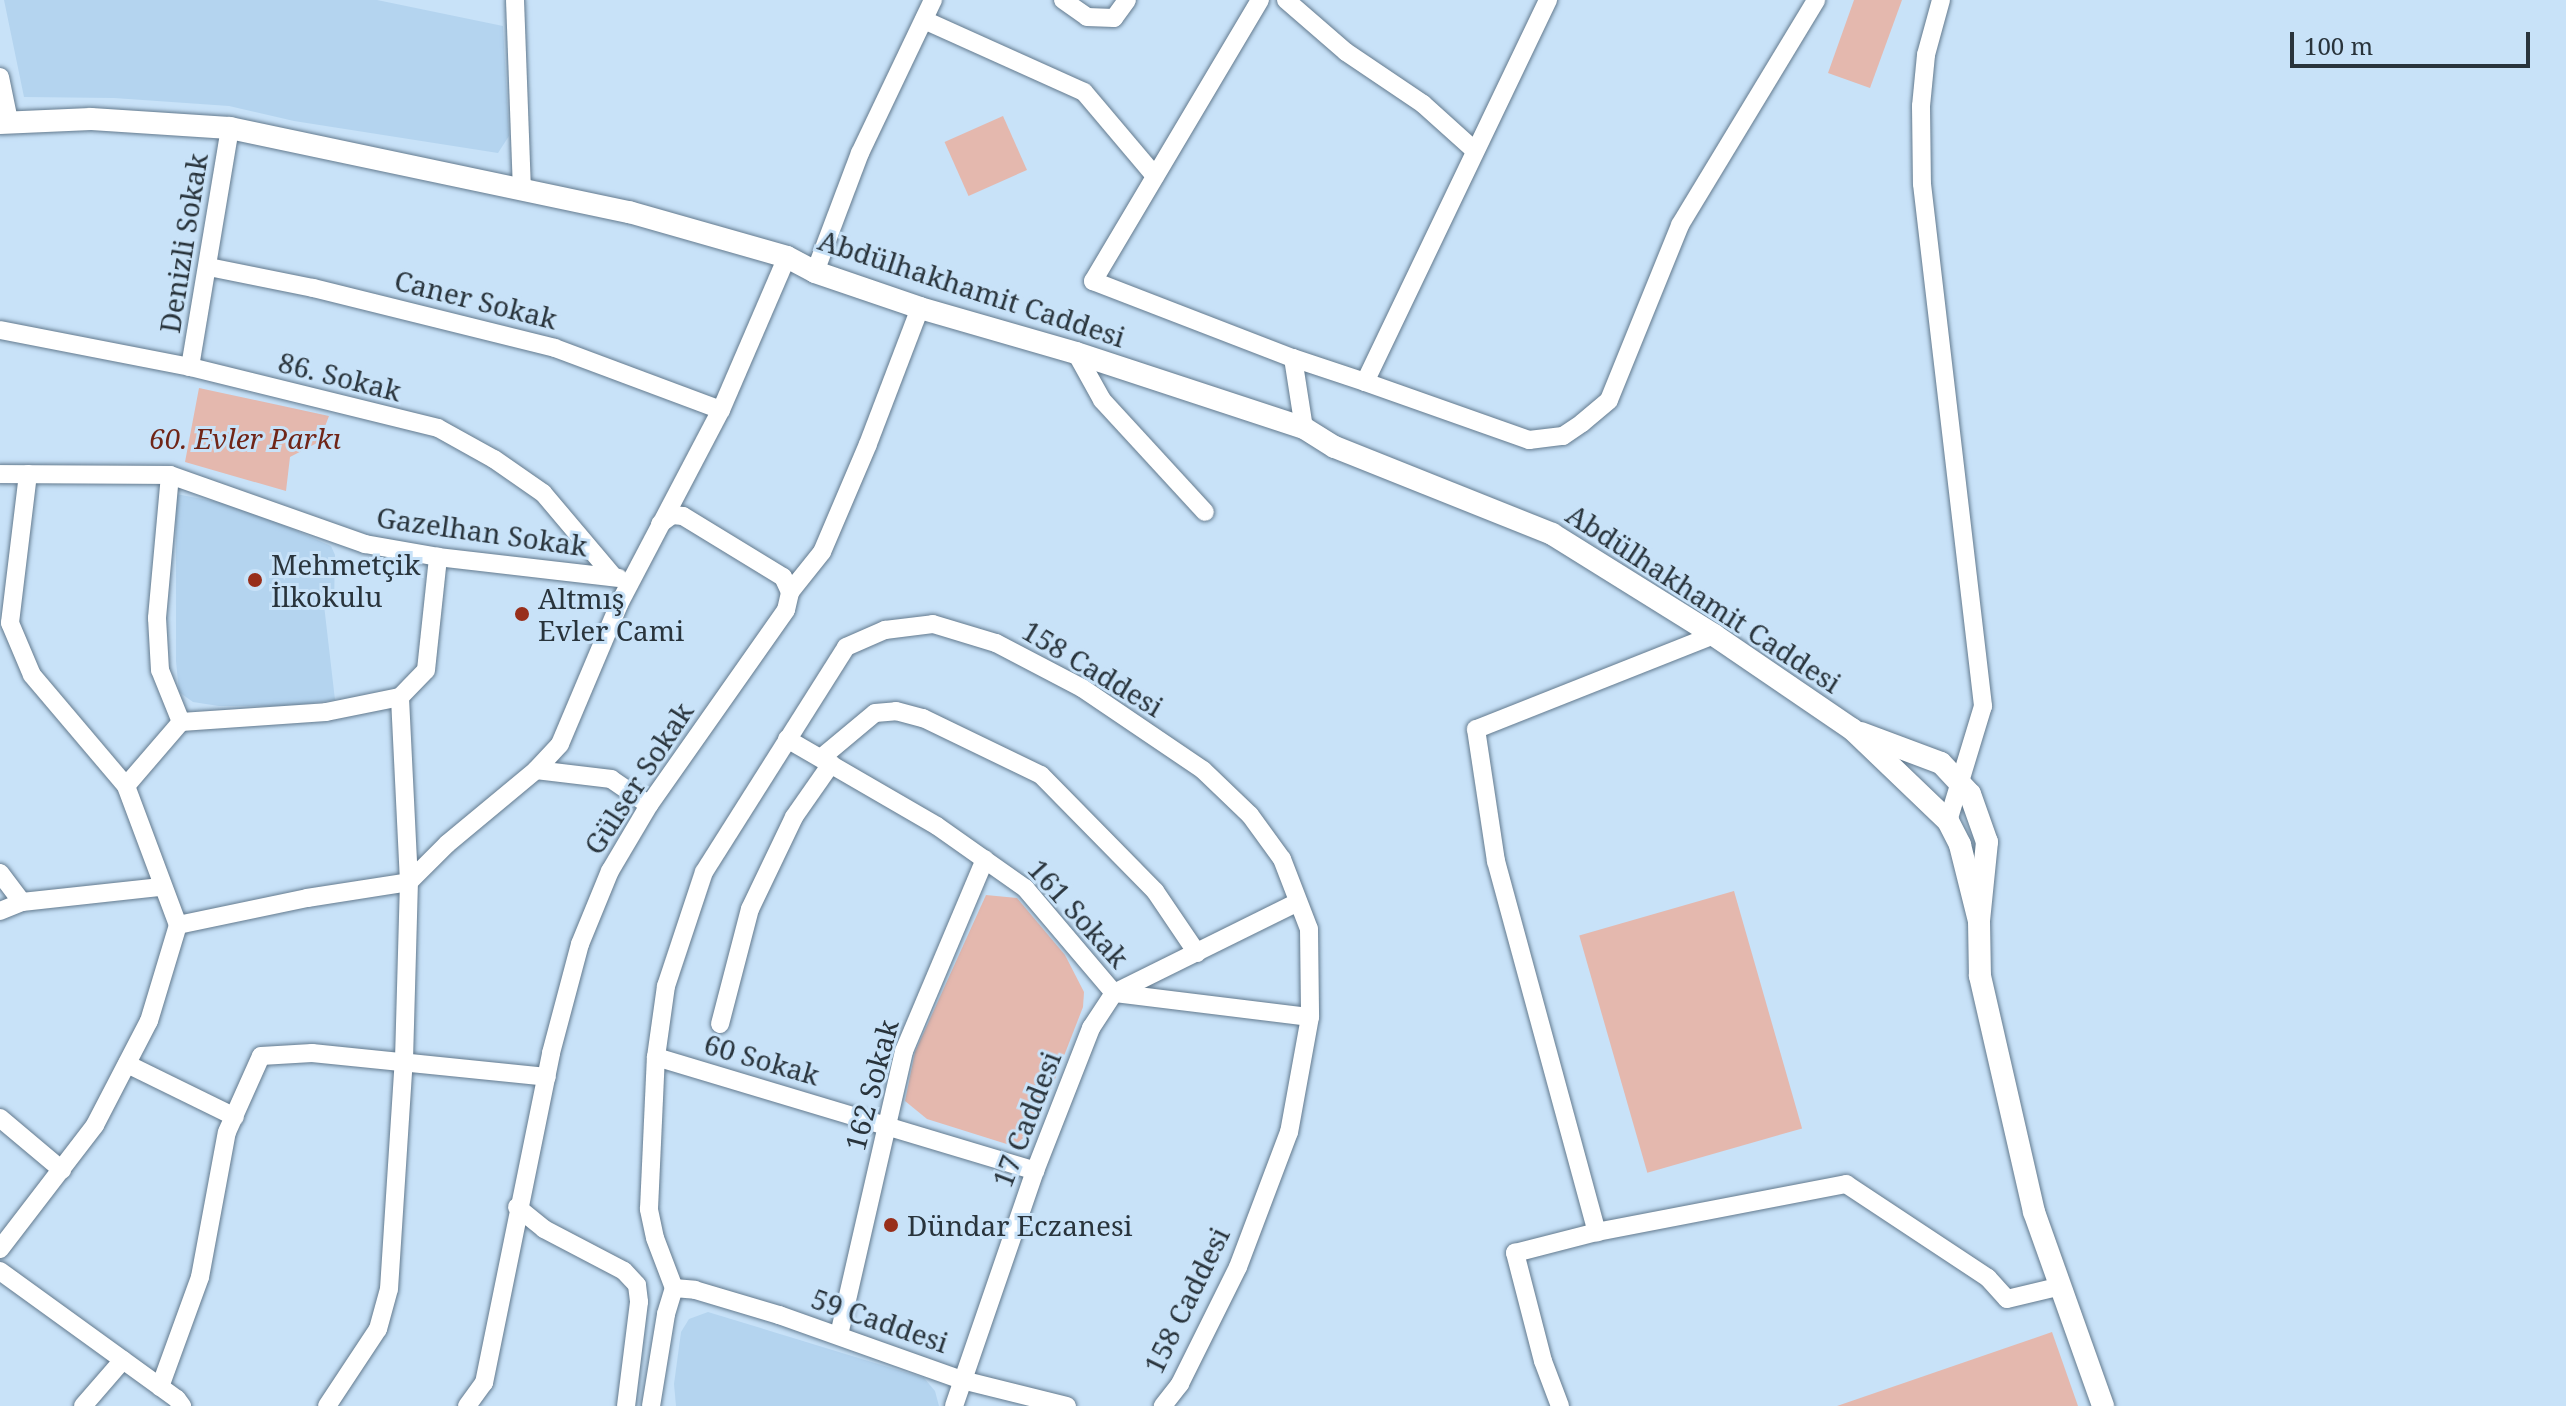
<!DOCTYPE html>
<meta charset="utf-8">
<style>
body{margin:0}
#map{position:relative;width:2566px;height:1406px;overflow:hidden;background:#c8e2f8;font-family:"Noto Serif",serif}
div>[style]{position:absolute}
.built>*{inset:0;background:#b4d4ef}
.green>*{inset:0;background:#e4b8ae;transform-origin:0 0}
.roads{filter:drop-shadow(0 0 2px #637a8e) drop-shadow(0 0 2px #637a8e)}
.minor>*{height:18px;margin:-9px;padding:0 9px;transform-origin:9px;border-radius:9px;background:#fff}
.major>*{height:22px;margin:-11px;padding:0 11px;transform-origin:11px;border-radius:11px;background:#fff}
.dots>*{width:22px;height:22px;translate:-50% -50%;box-sizing:border-box;border:4px solid #c8e2f8;border-radius:50%}
span{translate:-50% -50%;white-space:nowrap;text-align:center;line-height:1.15;-webkit-text-stroke:6px #c8e2f8;paint-order:stroke}
.street-label{font-size:28px;color:#29343c}
.park-label{font-size:28px;color:#702517;font-style:italic}
.poi-label{font-size:28px;color:#29343c}
.left{translate:0 -50%;text-align:left}
.scale{position:absolute;left:2290px;top:32px;width:240px;height:36px;box-sizing:border-box;border:4px solid #29343c;border-top:0;padding-left:10px;font-size:24px;line-height:28px;white-space:nowrap;color:#29343c;-webkit-text-stroke:6px #c8e2f8;paint-order:stroke}
</style>
<div id="map">
<div class="built">
<div style="clip-path:polygon(4px 0,377px 0,503px 26px,509px 136px,498px 153px,294px 121px,229px 106px,114px 98px,24px 97px)"></div>
<div style="clip-path:polygon(176px 494px,239px 506px,331px 546px,335px 555px,334px 604px,324px 605px,335px 700px,290px 706px,219px 706px,193px 702px,179px 692px,176px 661px)"></div>
<div style="clip-path:polygon(708px 1312px,924px 1378px,935px 1391px,939px 1406px,676px 1406px,674px 1384px,681px 1332px,689px 1319px)"></div>
</div>
<div class="green">
<div style="clip-path:polygon(1854px 0,1902px 0,1870px 88px,1828px 73px)"></div>
<div style="left:1003px;top:116px;width:59px;height:64px;rotate:66deg"></div>
<div style="clip-path:polygon(199px 388px,329px 416px,319px 442px,290px 457px,286px 491px,185px 462px)"></div>
<div style="left:1734px;top:891px;width:247px;height:161px;rotate:74deg"></div>
<div style="clip-path:polygon(986px 895px,1017px 898px,1065px 955px,1084px 992px,1083px 1007px,1036px 1128px,1013px 1146px,927px 1119px,905px 1101px,915px 1052px)"></div>
<div style="clip-path:polygon(2052px 1332px,2078px 1406px,1837px 1406px)"></div>
</div>
<div class="roads">
<div class="minor">
<div style="left:515px;top:0;width:189px;rotate:87.9deg"></div>
<div style="left:1063px;top:0;width:29px;rotate:35deg"></div>
<div style="left:1087px;top:17px;width:27px;rotate:2deg"></div>
<div style="left:1114px;top:18px;width:22px;rotate:-54deg"></div>
<div style="left:1260px;top:0;width:327px;rotate:120.7deg"></div>
<div style="left:1093px;top:281px;width:214px;rotate:21.1deg"></div>
<div style="left:1293px;top:358px;width:71px;rotate:81.1deg"></div>
<div style="left:1286px;top:0;width:79px;rotate:40.9deg"></div>
<div style="left:1346px;top:52px;width:93px;rotate:34deg"></div>
<div style="left:1423px;top:104px;width:69px;rotate:42deg"></div>
<div style="left:1941px;top:0;width:57px;rotate:105.3deg"></div>
<div style="left:1926px;top:55px;width:51px;rotate:95.6deg"></div>
<div style="left:1921px;top:106px;width:78px;rotate:89.3deg"></div>
<div style="left:1922px;top:184px;width:526px;rotate:83.33deg"></div>
<div style="left:1983px;top:706px;width:120px;rotate:106.9deg"></div>
<div style="left:924px;top:20px;width:175px;rotate:24.2deg"></div>
<div style="left:1084px;top:92px;width:110px;rotate:49.8deg"></div>
<div style="left:0;top:77px;width:45px;rotate:78.4deg"></div>
<div style="left:209px;top:267px;width:106px;rotate:11.4deg"></div>
<div style="left:313px;top:288px;width:249px;rotate:13.9deg"></div>
<div style="left:555px;top:348px;width:177px;rotate:20.5deg"></div>
<div style="left:815px;top:272px;width:127px;rotate:-69.3deg"></div>
<div style="left:860px;top:153px;width:170px;rotate:-64.5deg"></div>
<div style="left:0;top:330px;width:194px;rotate:11deg"></div>
<div style="left:190px;top:367px;width:255px;rotate:13.8deg"></div>
<div style="left:438px;top:428px;width:64px;rotate:29deg"></div>
<div style="left:494px;top:459px;width:60px;rotate:34.8deg"></div>
<div style="left:543px;top:493px;width:110px;rotate:49.8deg"></div>
<div style="left:1076px;top:353px;width:54px;rotate:61deg"></div>
<div style="left:1102px;top:400px;width:152px;rotate:47.4deg"></div>
<div style="left:1293px;top:358px;width:76px;rotate:18.4deg"></div>
<div style="left:1365px;top:382px;width:424px;rotate:-64.4deg"></div>
<div style="left:190px;top:367px;width:242px;rotate:-80.5deg"></div>
<div style="left:1365px;top:382px;width:174px;rotate:19.5deg"></div>
<div style="left:1529px;top:440px;width:34px;rotate:-7deg"></div>
<div style="left:1563px;top:436px;width:23px;rotate:-34deg"></div>
<div style="left:1582px;top:423px;width:35px;rotate:-40deg"></div>
<div style="left:1609px;top:400px;width:189px;rotate:-67.9deg"></div>
<div style="left:1680px;top:225px;width:263px;rotate:-58.8deg"></div>
<div style="left:0;top:474px;width:170px;rotate:0.3deg"></div>
<div style="left:170px;top:475px;width:207px;rotate:19.5deg"></div>
<div style="left:365px;top:544px;width:74px;rotate:10.1deg"></div>
<div style="left:438px;top:557px;width:182px;rotate:6.6deg"></div>
<div style="left:28px;top:474px;width:150px;rotate:96.9deg"></div>
<div style="left:10px;top:623px;width:56px;rotate:67.1deg"></div>
<div style="left:32px;top:675px;width:145px;rotate:49.7deg"></div>
<div style="left:170px;top:475px;width:144px;rotate:95.2deg"></div>
<div style="left:157px;top:618px;width:52px;rotate:86.7deg"></div>
<div style="left:160px;top:670px;width:56px;rotate:68deg"></div>
<div style="left:181px;top:722px;width:84px;rotate:130.7deg"></div>
<div style="left:126px;top:786px;width:148px;rotate:69.5deg"></div>
<div style="left:660px;top:524px;width:15px;rotate:-37deg"></div>
<div style="left:672px;top:515px;width:11px;rotate:5deg"></div>
<div style="left:683px;top:516px;width:117px;rotate:31.4deg"></div>
<div style="left:783px;top:577px;width:17px;rotate:65deg"></div>
<div style="left:1714px;top:635px;width:256px;rotate:158.4deg"></div>
<div style="left:1476px;top:729px;width:134px;rotate:81.4deg"></div>
<div style="left:1496px;top:861px;width:385px;rotate:74.8deg"></div>
<div style="left:1597px;top:1232px;width:254px;rotate:-10.9deg"></div>
<div style="left:1846px;top:1184px;width:170px;rotate:33.5deg"></div>
<div style="left:1988px;top:1278px;width:28px;rotate:48deg"></div>
<div style="left:2007px;top:1299px;width:56px;rotate:-13.5deg"></div>
<div style="left:181px;top:722px;width:145px;rotate:-3.9deg"></div>
<div style="left:326px;top:712px;width:76px;rotate:-11.5deg"></div>
<div style="left:400px;top:697px;width:37px;rotate:-46deg"></div>
<div style="left:426px;top:670px;width:114px;rotate:-83.9deg"></div>
<div style="left:787px;top:739px;width:173px;rotate:30.1deg"></div>
<div style="left:937px;top:826px;width:108px;rotate:35.2deg"></div>
<div style="left:1025px;top:888px;width:138px;rotate:49.7deg"></div>
<div style="left:821px;top:758px;width:70px;rotate:-39.8deg"></div>
<div style="left:875px;top:713px;width:21px;rotate:-5deg"></div>
<div style="left:896px;top:711px;width:28px;rotate:15deg"></div>
<div style="left:923px;top:718px;width:131px;rotate:25.8deg"></div>
<div style="left:1041px;top:775px;width:163px;rotate:45.5deg"></div>
<div style="left:1155px;top:891px;width:75px;rotate:55.9deg"></div>
<div style="left:536px;top:770px;width:76px;rotate:6.8deg"></div>
<div style="left:611px;top:779px;width:46px;rotate:34.4deg"></div>
<div style="left:0;top:873px;width:36px;rotate:53deg"></div>
<div style="left:0;top:911px;width:24px;rotate:-22deg"></div>
<div style="left:22px;top:902px;width:140px;rotate:-6.2deg"></div>
<div style="left:1114px;top:993px;width:197px;rotate:7deg"></div>
<div style="left:720px;top:1024px;width:119px;rotate:-75.4deg"></div>
<div style="left:750px;top:909px;width:102px;rotate:-64.4deg"></div>
<div style="left:794px;top:817px;width:65px;rotate:-55.1deg"></div>
<div style="left:656px;top:1057px;width:396px;rotate:16.7deg"></div>
<div style="left:127px;top:1064px;width:120px;rotate:26.1deg"></div>
<div style="left:0;top:1118px;width:81px;rotate:40deg"></div>
<div style="left:517px;top:1207px;width:35px;rotate:39deg"></div>
<div style="left:544px;top:1229px;width:90px;rotate:27.7deg"></div>
<div style="left:624px;top:1271px;width:19px;rotate:47deg"></div>
<div style="left:637px;top:1285px;width:17px;rotate:83deg"></div>
<div style="left:639px;top:1302px;width:105px;rotate:97.1deg"></div>
<div style="left:0;top:1249px;width:156px;rotate:-52.5deg"></div>
<div style="left:95px;top:1125px;width:117px;rotate:-62.6deg"></div>
<div style="left:149px;top:1021px;width:100px;rotate:-73.2deg"></div>
<div style="left:178px;top:925px;width:132px;rotate:-11.8deg"></div>
<div style="left:307px;top:898px;width:103px;rotate:-8.9deg"></div>
<div style="left:409px;top:882px;width:54px;rotate:-45deg"></div>
<div style="left:447px;top:844px;width:116px;rotate:-39.7deg"></div>
<div style="left:536px;top:770px;width:35px;rotate:-47deg"></div>
<div style="left:560px;top:744px;width:152px;rotate:-67.1deg"></div>
<div style="left:619px;top:604px;width:219px;rotate:-62.3deg"></div>
<div style="left:721px;top:410px;width:167px;rotate:-66.7deg"></div>
<div style="left:0;top:1271px;width:218px;rotate:35.9deg"></div>
<div style="left:177px;top:1399px;width:9px;rotate:54deg"></div>
<div style="left:674px;top:1288px;width:53px;rotate:-110.8deg"></div>
<div style="left:655px;top:1238px;width:30px;rotate:-102deg"></div>
<div style="left:649px;top:1209px;width:152px;rotate:-87.4deg"></div>
<div style="left:656px;top:1057px;width:72px;rotate:-82deg"></div>
<div style="left:666px;top:986px;width:120px;rotate:-71.6deg"></div>
<div style="left:704px;top:872px;width:266px;rotate:-57.7deg"></div>
<div style="left:846px;top:647px;width:43px;rotate:-23.6deg"></div>
<div style="left:885px;top:630px;width:48px;rotate:-7.1deg"></div>
<div style="left:933px;top:624px;width:66px;rotate:16.8deg"></div>
<div style="left:996px;top:643px;width:97px;rotate:27.6deg"></div>
<div style="left:1082px;top:688px;width:146px;rotate:34.1deg"></div>
<div style="left:1203px;top:770px;width:65px;rotate:43.8deg"></div>
<div style="left:1250px;top:815px;width:54px;rotate:54deg"></div>
<div style="left:1282px;top:859px;width:75px;rotate:68.9deg"></div>
<div style="left:1309px;top:929px;width:88px;rotate:89.3deg"></div>
<div style="left:1310px;top:1017px;width:117px;rotate:100.3deg"></div>
<div style="left:1289px;top:1132px;width:144px;rotate:110.7deg"></div>
<div style="left:1238px;top:1267px;width:131px;rotate:116.4deg"></div>
<div style="left:1180px;top:1384px;width:28px;rotate:128deg"></div>
<div style="left:674px;top:1288px;width:21px;rotate:5deg"></div>
<div style="left:695px;top:1290px;width:88px;rotate:16.6deg"></div>
<div style="left:779px;top:1315px;width:194px;rotate:19.6deg"></div>
<div style="left:962px;top:1380px;width:108px;rotate:13.9deg"></div>
<div style="left:839px;top:1335px;width:291px;rotate:-77.1deg"></div>
<div style="left:904px;top:1051px;width:208px;rotate:-67.1deg"></div>
<div style="left:160px;top:1387px;width:117px;rotate:-70deg"></div>
<div style="left:200px;top:1277px;width:147px;rotate:-79.5deg"></div>
<div style="left:227px;top:1132px;width:83px;rotate:-65.9deg"></div>
<div style="left:261px;top:1056px;width:51px;rotate:-3.4deg"></div>
<div style="left:312px;top:1053px;width:236px;rotate:5.8deg"></div>
<div style="left:83px;top:1406px;width:61px;rotate:-49deg"></div>
<div style="left:327px;top:1406px;width:92px;rotate:-56.5deg"></div>
<div style="left:378px;top:1329px;width:41px;rotate:-74.6deg"></div>
<div style="left:389px;top:1289px;width:229px;rotate:-86.3deg"></div>
<div style="left:404px;top:1060px;width:178px;rotate:-88.4deg"></div>
<div style="left:409px;top:882px;width:185px;rotate:-92.8deg"></div>
<div style="left:467px;top:1406px;width:29px;rotate:-54deg"></div>
<div style="left:484px;top:1383px;width:337px;rotate:-78.5deg"></div>
<div style="left:551px;top:1053px;width:113px;rotate:-75.1deg"></div>
<div style="left:580px;top:944px;width:79px;rotate:-67.7deg"></div>
<div style="left:610px;top:871px;width:77px;rotate:-59.4deg"></div>
<div style="left:649px;top:805px;width:238px;rotate:-54.9deg"></div>
<div style="left:786px;top:610px;width:18px;rotate:-77deg"></div>
<div style="left:790px;top:592px;width:51px;rotate:-51.3deg"></div>
<div style="left:822px;top:552px;width:117px;rotate:-66.9deg"></div>
<div style="left:868px;top:444px;width:146px;rotate:-69.1deg"></div>
<div style="left:651px;top:1406px;width:93px;rotate:-80.7deg"></div>
<div style="left:666px;top:1314px;width:27px;rotate:-73deg"></div>
<div style="left:954px;top:1406px;width:249px;rotate:-71deg"></div>
<div style="left:1035px;top:1171px;width:154px;rotate:-68.6deg"></div>
<div style="left:1091px;top:1028px;width:42px;rotate:-56.7deg"></div>
<div style="left:1114px;top:993px;width:205px;rotate:-26.3deg"></div>
<div style="left:1560px;top:1406px;width:48px;rotate:-110.7deg"></div>
<div style="left:1543px;top:1361px;width:112px;rotate:-104.5deg"></div>
<div style="left:1515px;top:1253px;width:85px;rotate:-14.4deg"></div>
</div>
<div class="major">
<div style="left:0;top:123px;width:91px;rotate:-2.5deg"></div>
<div style="left:91px;top:119px;width:139px;rotate:3.7deg"></div>
<div style="left:230px;top:128px;width:408px;rotate:11.9deg"></div>
<div style="left:629px;top:212px;width:164px;rotate:15.9deg"></div>
<div style="left:787px;top:257px;width:32px;rotate:28deg"></div>
<div style="left:815px;top:272px;width:111px;rotate:18.9deg"></div>
<div style="left:920px;top:308px;width:162px;rotate:16.1deg"></div>
<div style="left:1076px;top:353px;width:240px;rotate:18.2deg"></div>
<div style="left:1304px;top:428px;width:36px;rotate:32deg"></div>
<div style="left:1335px;top:447px;width:234px;rotate:21.8deg"></div>
<div style="left:1552px;top:534px;width:191px;rotate:31.9deg"></div>
<div style="left:1714px;top:635px;width:167px;rotate:34.3deg"></div>
<div style="left:1852px;top:729px;width:133px;rotate:43.8deg"></div>
<div style="left:1948px;top:821px;width:27px;rotate:63deg"></div>
<div style="left:1960px;top:845px;width:78px;rotate:76deg"></div>
<div style="left:1861px;top:733px;width:85px;rotate:20.6deg"></div>
<div style="left:1941px;top:763px;width:42px;rotate:46.9deg"></div>
<div style="left:1970px;top:794px;width:51px;rotate:70.5deg"></div>
<div style="left:1987px;top:842px;width:79px;rotate:95.8deg"></div>
<div style="left:1979px;top:921px;width:55px;rotate:89deg"></div>
<div style="left:1980px;top:976px;width:242px;rotate:77.1deg"></div>
<div style="left:2034px;top:1212px;width:206px;rotate:70.4deg"></div>
</div>
</div>
<div class="dots">
<div style="left:255px;top:580px;background:#982f1b"></div>
<div style="left:522px;top:614px;background:#982f1b"></div>
<div style="left:891px;top:1225px;background:#982f1b"></div>
</div>
<div class="street-label">
<span style="left:183px;top:243px;rotate:-81deg">Denizli Sokak</span>
<span style="left:972px;top:288px;rotate:18deg">Abdülhakhamit Caddesi</span>
<span style="left:476px;top:299px;rotate:14deg">Caner Sokak</span>
<span style="left:340px;top:376px;rotate:14deg">86. Sokak</span>
<span style="left:482px;top:531px;rotate:8deg">Gazelhan Sokak</span>
<span style="left:1704px;top:598px;rotate:33deg">Abdülhakhamit Caddesi</span>
<span style="left:1093px;top:668px;rotate:31deg">158 Caddesi</span>
<span style="left:638px;top:778px;rotate:-57deg">Gülser Sokak</span>
<span style="left:1079px;top:913px;rotate:48deg">161 Sokak</span>
<span style="left:762px;top:1059px;rotate:16deg">60 Sokak</span>
<span style="left:871px;top:1085px;rotate:-75deg">162 Sokak</span>
<span style="left:1026px;top:1119px;rotate:-69deg">17 Caddesi</span>
<span style="left:1186px;top:1300px;rotate:-64deg">158 Caddesi</span>
<span style="left:880px;top:1320px;rotate:19deg">59 Caddesi</span>
</div>
<div class="park-label">
<span style="left:245px;top:438px">60. Evler Parkı</span>
</div>
<div class="poi-label">
<span class="left" style="left:271px;top:580px">Mehmetçik<br>İlkokulu</span>
<span class="left" style="left:538px;top:614px">Altmış<br>Evler Cami</span>
<span class="left" style="left:907px;top:1225px">Dündar Eczanesi</span>
</div>
<div class="scale">100 m</div>
</div>
